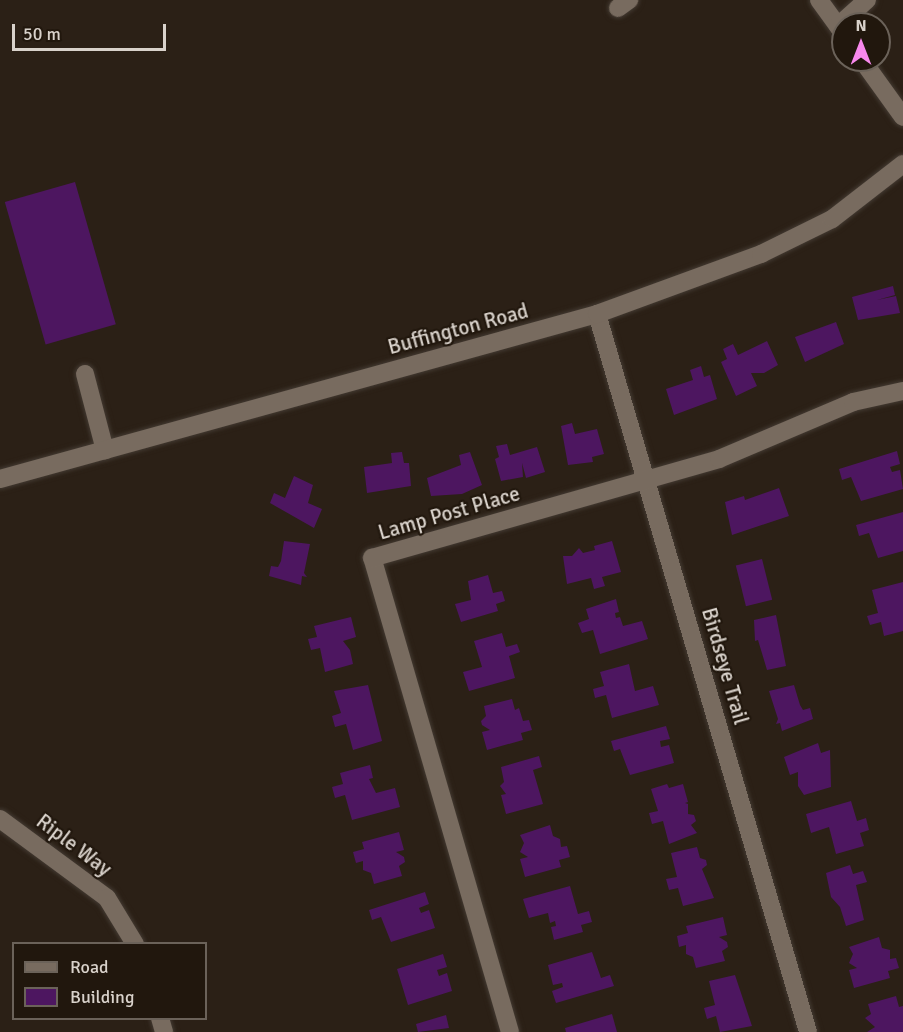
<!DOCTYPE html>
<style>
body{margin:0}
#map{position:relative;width:903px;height:1032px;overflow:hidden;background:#2b2016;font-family:Signika,sans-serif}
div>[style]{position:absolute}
.building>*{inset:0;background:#4d1660;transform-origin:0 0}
.roads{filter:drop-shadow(0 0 2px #433a32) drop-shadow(0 0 2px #433a32)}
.minor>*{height:18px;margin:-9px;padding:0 9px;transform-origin:9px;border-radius:9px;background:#786b5f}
span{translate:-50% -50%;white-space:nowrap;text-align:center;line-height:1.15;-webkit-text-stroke:4.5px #21170d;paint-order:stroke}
.street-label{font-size:21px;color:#d9d2cb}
.legend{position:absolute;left:12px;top:942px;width:195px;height:78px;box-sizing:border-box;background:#21170d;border:2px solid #6b6259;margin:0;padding:8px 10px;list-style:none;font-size:18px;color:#d9d2cb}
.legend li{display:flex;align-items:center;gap:12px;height:30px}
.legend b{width:30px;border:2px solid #6b6259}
.north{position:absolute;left:831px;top:12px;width:60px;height:60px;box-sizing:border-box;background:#21170d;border:2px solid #6b6259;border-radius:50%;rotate:0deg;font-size:16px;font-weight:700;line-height:24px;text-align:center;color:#d9d2cb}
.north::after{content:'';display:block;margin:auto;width:21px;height:27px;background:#f788ec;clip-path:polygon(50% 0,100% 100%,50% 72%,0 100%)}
.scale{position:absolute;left:12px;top:24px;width:154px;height:27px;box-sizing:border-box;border:3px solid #d9d2cb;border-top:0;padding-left:8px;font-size:18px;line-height:21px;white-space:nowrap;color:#d9d2cb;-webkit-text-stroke:4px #21170d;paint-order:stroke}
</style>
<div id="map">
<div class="building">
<div style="left:75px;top:182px;width:148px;height:73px;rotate:74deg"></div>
<div style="clip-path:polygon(893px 286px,895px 295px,877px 300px,896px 296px,900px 313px,858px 320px,852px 297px)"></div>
<div style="clip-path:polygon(836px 322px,844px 344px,805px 362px,795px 337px)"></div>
<div style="clip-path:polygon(767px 341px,778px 365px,764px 373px,751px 373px,757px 386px,736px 396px,721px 362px,727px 359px,723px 349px,733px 344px,738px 355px)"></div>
<div style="clip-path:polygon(701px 366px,704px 377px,710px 375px,717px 399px,674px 415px,666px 389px,693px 380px,690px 370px)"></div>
<div style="clip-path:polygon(572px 423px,575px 434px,597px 429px,604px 454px,592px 457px,593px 462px,568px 465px,561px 426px)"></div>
<div style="clip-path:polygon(507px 444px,510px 455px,537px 447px,545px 472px,526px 478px,522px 463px,523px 477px,501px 481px,495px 459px,499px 457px,496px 446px)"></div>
<div style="clip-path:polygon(897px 451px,900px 464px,890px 467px,892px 472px,900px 470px,903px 489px,861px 501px,851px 477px,842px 480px,839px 469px)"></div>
<div style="clip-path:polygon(402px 452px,404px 463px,409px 463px,411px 486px,367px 493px,364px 467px,392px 463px,391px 453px)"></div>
<div style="clip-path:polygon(470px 452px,482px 485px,462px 494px,431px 496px,427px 478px,461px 465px,459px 455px)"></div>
<div style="clip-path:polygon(294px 476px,313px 485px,308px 503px,322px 509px,314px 528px,270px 503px,274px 493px,285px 498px)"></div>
<div style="clip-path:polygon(779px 488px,789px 516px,732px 535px,725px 502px,744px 496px,745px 500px)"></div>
<div style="clip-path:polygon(903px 512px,903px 551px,878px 558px,869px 533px,859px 536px,856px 525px)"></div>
<div style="clip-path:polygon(284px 541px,310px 544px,304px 573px,307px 577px,302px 576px,301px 585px,269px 576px,271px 566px,278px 567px,281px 561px)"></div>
<div style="clip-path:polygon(612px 541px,621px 572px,602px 577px,605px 586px,594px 589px,591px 578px,567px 584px,563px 556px,572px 556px,579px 548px,583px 553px,595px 550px,594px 546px)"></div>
<div style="left:762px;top:559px;width:42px;height:27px;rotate:76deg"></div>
<div style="clip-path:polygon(488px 575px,493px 593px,502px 591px,505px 601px,496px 604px,498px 611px,461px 622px,455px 604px,471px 600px,468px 581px)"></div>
<div style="clip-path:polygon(903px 582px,903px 631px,884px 636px,881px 622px,870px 625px,867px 616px,878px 613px,872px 590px)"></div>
<div style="clip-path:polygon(616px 599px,619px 612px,615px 613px,616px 618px,620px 617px,623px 626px,642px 621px,648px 639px,600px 654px,593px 630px,582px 633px,578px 623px,589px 619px,586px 609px)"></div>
<div style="clip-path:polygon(776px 615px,786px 666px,767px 670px,758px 640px,755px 641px,754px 620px)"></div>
<div style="clip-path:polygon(351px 617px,356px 637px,343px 641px,350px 650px,353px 664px,325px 672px,320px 648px,311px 650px,308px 639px,317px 637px,314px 626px)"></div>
<div style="clip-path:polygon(502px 633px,506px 647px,517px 644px,520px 652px,509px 656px,515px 678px,469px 691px,463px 672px,482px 667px,474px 641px)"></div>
<div style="clip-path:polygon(629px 664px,635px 691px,653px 686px,659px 705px,612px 718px,606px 695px,595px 698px,593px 689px,604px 686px,600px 672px)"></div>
<div style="clip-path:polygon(368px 685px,382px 741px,353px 750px,346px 724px,335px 727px,332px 716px,341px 713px,334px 691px)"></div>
<div style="clip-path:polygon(794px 685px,800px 705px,803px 710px,810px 708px,813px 719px,782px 731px,780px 723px,776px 724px,778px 719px,769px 691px)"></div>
<div style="clip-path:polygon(512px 699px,515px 710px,519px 708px,523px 721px,529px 720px,532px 730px,521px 733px,523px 740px,487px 750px,482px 732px,490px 730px,482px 725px,481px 721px,486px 716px,484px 706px)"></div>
<div style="clip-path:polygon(666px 726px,670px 739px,660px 741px,661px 747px,669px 745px,674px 763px,630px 775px,620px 749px,614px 751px,611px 741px)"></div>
<div style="clip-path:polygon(818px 743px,821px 753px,830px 750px,831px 787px,804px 795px,798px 786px,798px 772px,790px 775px,784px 757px)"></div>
<div style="clip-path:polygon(539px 756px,542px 767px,533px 770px,543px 804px,506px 814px,501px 795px,506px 794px,500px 786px,504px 782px,501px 767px)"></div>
<div style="clip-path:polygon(370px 765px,373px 778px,369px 779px,376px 793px,395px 788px,400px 807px,352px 820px,345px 795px,335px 798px,332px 787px,343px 784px,340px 773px)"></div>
<div style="clip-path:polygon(667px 784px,669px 788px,683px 784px,688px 802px,685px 803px,688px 804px,688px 814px,694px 815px,696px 821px,691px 825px,697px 833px,669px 844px,663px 821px,652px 824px,649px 813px,658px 811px,651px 789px)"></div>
<div style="clip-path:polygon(851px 801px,857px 821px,866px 818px,869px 830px,860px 833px,864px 846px,836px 854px,829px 827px,811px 833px,806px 814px)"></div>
<div style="clip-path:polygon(550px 825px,553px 836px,560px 839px,561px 847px,567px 846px,570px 857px,559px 860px,561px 867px,525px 877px,520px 859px,528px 857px,520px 852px,524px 843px,520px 835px)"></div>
<div style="clip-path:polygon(399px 832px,404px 850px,396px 852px,404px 857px,405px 862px,399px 866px,402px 876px,374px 884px,371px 873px,363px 870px,363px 861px,356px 863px,353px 852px,364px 849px,362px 842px)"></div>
<div style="clip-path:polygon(697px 847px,700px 858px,706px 860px,707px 865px,702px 869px,714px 898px,683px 906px,678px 888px,669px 890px,666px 879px,677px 877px,671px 853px)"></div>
<div style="clip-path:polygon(850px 865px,853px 874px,863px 871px,867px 882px,856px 885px,864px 920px,846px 926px,840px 907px,831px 897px,826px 873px)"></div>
<div style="clip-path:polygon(570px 886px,578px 914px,589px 911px,592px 922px,581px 925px,583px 932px,554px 940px,551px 927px,556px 926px,555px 921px,550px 923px,548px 913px,529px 918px,523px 899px)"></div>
<div style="clip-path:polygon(425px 892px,429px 904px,419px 908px,421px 913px,429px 910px,435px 928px,391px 942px,381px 917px,372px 920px,369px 910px)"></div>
<div style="clip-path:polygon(723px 917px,727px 935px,719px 937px,727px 942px,728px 947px,722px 951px,725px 961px,696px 968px,693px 957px,686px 954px,686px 945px,679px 947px,677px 936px,688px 933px,686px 926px)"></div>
<div style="clip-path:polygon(879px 937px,882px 948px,890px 950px,890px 959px,896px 958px,899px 968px,888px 971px,890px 978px,854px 988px,849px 970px,857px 968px,849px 963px,853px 954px,849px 947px)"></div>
<div style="clip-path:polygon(592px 952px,601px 978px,610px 975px,614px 986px,556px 1003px,552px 991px,563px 987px,562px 983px,553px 985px,548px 965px)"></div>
<div style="clip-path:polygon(443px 954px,447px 967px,437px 970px,439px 976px,447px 973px,452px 991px,408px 1005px,397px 969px)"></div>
<div style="clip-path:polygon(735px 975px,752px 1026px,720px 1032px,716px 1016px,707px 1019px,704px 1008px,715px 1005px,709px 981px)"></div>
<div style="clip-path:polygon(896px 996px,899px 1007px,903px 1006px,903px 1032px,867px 1032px,875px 1027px,865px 1018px,871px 1014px,868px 1004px)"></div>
<div style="clip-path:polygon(612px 1014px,617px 1032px,566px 1032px,565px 1028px)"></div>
<div style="clip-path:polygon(446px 1015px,449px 1028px,418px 1032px,416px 1024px)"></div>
</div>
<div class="roads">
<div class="minor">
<div style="left:819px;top:0;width:41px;rotate:54deg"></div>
<div style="left:618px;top:8px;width:14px;rotate:-36deg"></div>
<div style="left:838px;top:26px;width:39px;rotate:-42deg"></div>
<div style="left:862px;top:60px;width:70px;rotate:54.3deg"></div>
<div style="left:597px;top:314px;width:748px;rotate:73.62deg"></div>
<div style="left:85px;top:374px;width:79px;rotate:75.3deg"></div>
<div style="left:0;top:479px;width:619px;rotate:-15.45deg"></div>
<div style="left:597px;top:314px;width:175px;rotate:-20.1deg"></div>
<div style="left:761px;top:254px;width:79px;rotate:-26.2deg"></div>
<div style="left:832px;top:219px;width:90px;rotate:-37.8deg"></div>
<div style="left:0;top:819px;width:133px;rotate:36.4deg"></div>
<div style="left:107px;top:898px;width:54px;rotate:58.7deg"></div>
<div style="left:160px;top:1018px;width:15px;rotate:74deg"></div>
<div style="left:510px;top:1032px;width:494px;rotate:-106.2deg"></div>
<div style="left:372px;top:558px;width:361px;rotate:-15.9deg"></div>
<div style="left:719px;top:459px;width:146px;rotate:-23deg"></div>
<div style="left:853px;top:402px;width:51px;rotate:-12.4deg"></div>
</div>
</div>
<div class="street-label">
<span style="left:458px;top:329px;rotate:-15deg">Buffington Road</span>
<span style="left:449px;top:513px;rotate:-16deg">Lamp Post Place</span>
<span style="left:725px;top:666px;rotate:74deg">Birdseye Trail</span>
<span style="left:74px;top:845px;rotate:37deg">Riple Way</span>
</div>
<ul class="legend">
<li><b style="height:8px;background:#786b5f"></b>Road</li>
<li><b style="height:16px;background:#4d1660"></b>Building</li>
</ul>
<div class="north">N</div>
<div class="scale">50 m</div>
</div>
